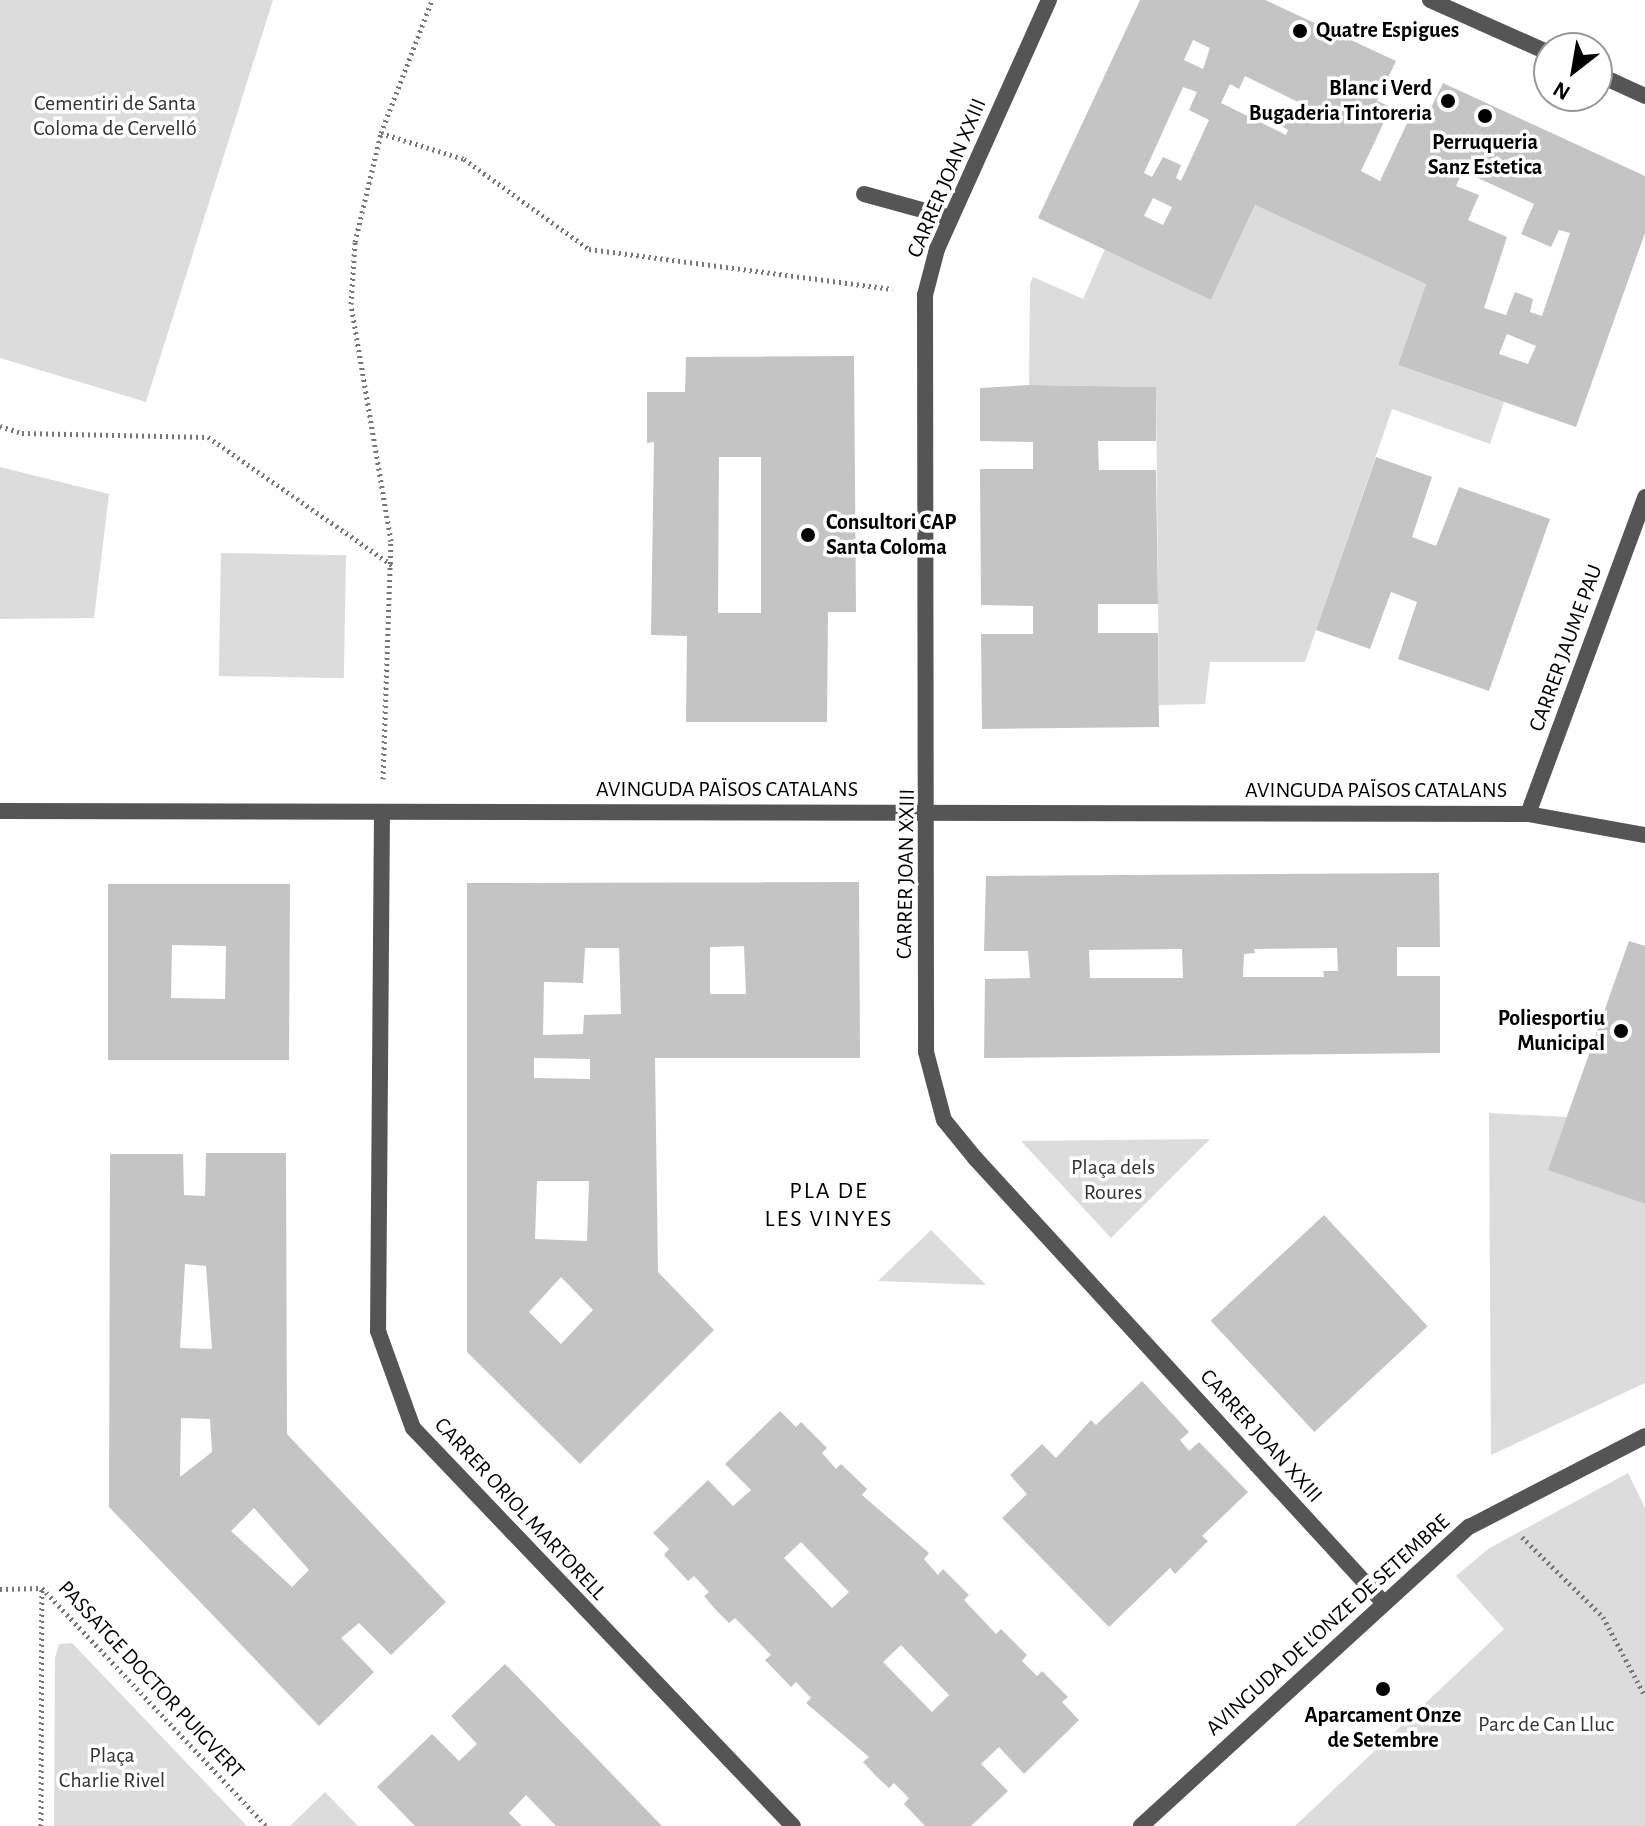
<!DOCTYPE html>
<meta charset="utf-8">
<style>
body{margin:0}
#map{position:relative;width:1645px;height:1826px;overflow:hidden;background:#fff;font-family:"Alegreya Sans",sans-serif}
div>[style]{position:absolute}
.green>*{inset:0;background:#dcdcdc;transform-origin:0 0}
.building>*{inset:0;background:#c4c4c4;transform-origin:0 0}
.path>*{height:5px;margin-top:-2.5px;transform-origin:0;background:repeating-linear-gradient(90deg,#777 0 2px,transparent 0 6px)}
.service>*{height:16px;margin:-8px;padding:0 8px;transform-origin:8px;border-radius:8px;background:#555}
.minor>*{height:16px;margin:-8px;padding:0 8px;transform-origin:8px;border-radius:8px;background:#555}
.dots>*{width:22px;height:22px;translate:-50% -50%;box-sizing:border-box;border:4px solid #fff;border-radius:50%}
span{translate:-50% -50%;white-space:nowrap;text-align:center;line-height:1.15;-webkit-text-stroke:7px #fff;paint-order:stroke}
.poi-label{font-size:22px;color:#000;font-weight:700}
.left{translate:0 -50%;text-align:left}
.right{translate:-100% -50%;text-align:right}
.park-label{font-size:22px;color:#333}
.street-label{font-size:22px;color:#000}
.neighbourhood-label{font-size:24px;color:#000;letter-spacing:2px}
.north{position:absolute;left:1533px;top:32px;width:80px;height:80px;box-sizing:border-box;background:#fff;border:2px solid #999;border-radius:50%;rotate:211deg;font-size:22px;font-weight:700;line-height:32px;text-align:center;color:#000}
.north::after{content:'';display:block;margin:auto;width:28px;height:36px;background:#000;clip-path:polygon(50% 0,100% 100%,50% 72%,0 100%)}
</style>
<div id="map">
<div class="green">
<div style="clip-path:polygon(0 0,273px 0,146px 402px,0 358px)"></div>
<div style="clip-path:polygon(1255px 205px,1426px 284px,1398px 365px,1504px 402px,1490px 444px,1392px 409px,1305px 662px,1210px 662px,1205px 704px,1159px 705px,1156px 387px,1029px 385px,1030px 284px,1033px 277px,1083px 299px,1105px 249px,1211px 300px)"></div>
<div style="clip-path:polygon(0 467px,109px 494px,94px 618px,0 619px)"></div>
<div style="left:221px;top:553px;width:125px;height:123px;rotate:1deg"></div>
<div style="clip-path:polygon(1489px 1113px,1567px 1117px,1549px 1170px,1645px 1204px,1645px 1383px,1491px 1455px)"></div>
<div style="clip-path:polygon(1210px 1139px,1111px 1238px,1021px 1141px)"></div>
<div style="clip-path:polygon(931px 1230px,986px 1285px,878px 1281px)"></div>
<div style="clip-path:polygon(1628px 1473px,1645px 1508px,1645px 1826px,1295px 1826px,1504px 1629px,1456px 1576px,1488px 1549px)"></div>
<div style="clip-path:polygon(72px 1643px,246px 1825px,245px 1826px,54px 1826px,55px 1658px,59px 1644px)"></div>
<div style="clip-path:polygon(325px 1792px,358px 1826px,290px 1826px)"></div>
</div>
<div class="building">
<div style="clip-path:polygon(evenodd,1140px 0,1265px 0,1396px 61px,1377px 101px,1391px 107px,1361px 171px,1380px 181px,1416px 104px,1430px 110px,1443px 83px,1645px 176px,1645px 233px,1576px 427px,1398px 365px,1426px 284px,1255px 205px,1211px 300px,1038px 218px,1140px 0,1193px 40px,1210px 48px,1203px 69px,1184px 60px,1193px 40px,1140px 0,1245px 76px,1300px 103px,1297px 110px,1288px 106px,1279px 125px,1288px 130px,1286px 135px,1221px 103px,1230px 84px,1239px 89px,1245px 76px,1140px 0,1183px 87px,1197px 92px,1189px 110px,1209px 120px,1181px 181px,1176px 178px,1181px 165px,1163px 157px,1152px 177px,1144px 173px,1183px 87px,1140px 0,1463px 171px,1534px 204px,1521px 234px,1551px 247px,1559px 230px,1570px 233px,1542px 316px,1530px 312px,1533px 299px,1515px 292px,1506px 315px,1484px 308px,1507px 237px,1468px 220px,1479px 195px,1456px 186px,1463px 171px,1140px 0,1153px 198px,1172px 207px,1163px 225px,1144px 216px,1153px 198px,1140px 0,1507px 334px,1536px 346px,1528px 364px,1499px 354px,1507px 334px)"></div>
<div style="clip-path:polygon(evenodd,854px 356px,856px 612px,828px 612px,827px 722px,686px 722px,687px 636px,651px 635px,654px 442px,647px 443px,647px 392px,685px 392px,686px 357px,854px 356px,719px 457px,761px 457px,761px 613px,718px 613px,719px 457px)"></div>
<div style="clip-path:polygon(1029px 385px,1156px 387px,1156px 441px,1098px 441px,1099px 470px,1156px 470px,1158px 604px,1098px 604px,1098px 633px,1158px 633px,1159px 727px,982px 729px,981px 634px,1033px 634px,1033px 606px,981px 605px,980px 469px,1033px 469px,1033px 442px,980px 441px,980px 388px)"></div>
<div style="clip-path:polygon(1376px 457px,1432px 477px,1412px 537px,1436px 546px,1459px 487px,1550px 519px,1489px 691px,1398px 659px,1417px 602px,1391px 592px,1370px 649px,1316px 630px)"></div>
<div style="clip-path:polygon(evenodd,1439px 873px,1440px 947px,1397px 947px,1397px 976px,1440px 976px,1440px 1053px,984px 1058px,985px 979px,1030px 978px,1028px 951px,984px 951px,986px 876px,1439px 873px,1337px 948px,1338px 971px,1323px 971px,1324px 977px,1243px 977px,1244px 954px,1255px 953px,1254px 949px,1337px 948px,1439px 873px,1182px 949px,1183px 978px,1090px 978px,1089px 950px,1182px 949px)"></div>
<div style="clip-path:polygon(evenodd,859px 882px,860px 1058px,655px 1058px,658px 1272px,714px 1330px,580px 1464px,467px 1352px,467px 883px,859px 882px,744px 946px,746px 994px,710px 994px,710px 947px,744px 946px,859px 882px,585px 948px,619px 948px,621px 1014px,584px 1015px,583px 1034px,543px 1035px,544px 982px,583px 983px,585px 948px,859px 882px,534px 1058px,590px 1059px,590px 1079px,534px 1078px,534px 1058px,859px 882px,537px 1181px,589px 1181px,587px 1241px,535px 1239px,537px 1181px,859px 882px,561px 1277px,593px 1310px,561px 1344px,529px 1312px,561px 1277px)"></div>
<div style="clip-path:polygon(evenodd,108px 884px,290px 884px,289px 1060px,108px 1060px,108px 884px,172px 945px,226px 946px,225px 999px,171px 998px,172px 945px)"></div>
<div style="clip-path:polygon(1629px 941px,1645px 946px,1645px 1204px,1548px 1170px)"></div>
<div style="clip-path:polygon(evenodd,206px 1153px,286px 1153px,287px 1434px,446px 1602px,391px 1655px,359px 1623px,341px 1638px,374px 1672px,319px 1726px,109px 1507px,110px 1154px,183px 1154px,184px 1195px,205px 1196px,206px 1153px,185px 1264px,206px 1266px,212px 1349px,180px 1348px,185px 1264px,206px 1153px,181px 1418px,210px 1419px,212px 1452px,180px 1477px,181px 1418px,206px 1153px,254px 1508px,309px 1570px,292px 1587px,231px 1531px,254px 1508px)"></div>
<div style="left:1324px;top:1215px;width:152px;height:155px;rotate:47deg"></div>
<div style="clip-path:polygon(1142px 1381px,1189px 1432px,1180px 1440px,1189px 1451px,1199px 1442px,1248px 1492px,1202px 1536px,1208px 1541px,1175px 1574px,1170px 1568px,1109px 1627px,1002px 1518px,1027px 1494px,1010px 1475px,1042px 1444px,1056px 1458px,1091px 1420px,1096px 1425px)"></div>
<div style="clip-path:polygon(evenodd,780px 1411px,796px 1427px,801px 1422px,827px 1448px,822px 1453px,836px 1469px,841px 1464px,867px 1489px,862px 1495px,929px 1553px,924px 1559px,938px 1575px,943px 1569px,969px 1595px,964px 1600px,996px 1634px,1001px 1629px,1027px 1655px,1022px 1661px,1037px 1676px,1042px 1671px,1068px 1697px,1062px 1702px,1079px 1720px,1024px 1774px,999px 1747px,981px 1764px,1008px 1791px,971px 1826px,925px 1826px,904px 1804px,909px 1798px,894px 1783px,889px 1788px,878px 1778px,863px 1762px,869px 1757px,806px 1703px,811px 1698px,796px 1682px,791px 1687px,765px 1660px,771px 1655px,735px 1618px,729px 1623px,715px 1609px,704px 1596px,709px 1592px,694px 1576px,688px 1581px,664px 1555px,669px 1549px,653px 1533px,708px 1480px,733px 1506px,751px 1490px,725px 1464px,780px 1411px,801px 1542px,849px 1592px,832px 1608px,784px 1558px,801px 1542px,780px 1411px,901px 1645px,949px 1695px,932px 1712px,883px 1662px,901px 1645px)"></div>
<div style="clip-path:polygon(505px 1664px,548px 1708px,662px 1826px,556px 1826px,526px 1795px,509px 1813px,522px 1826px,415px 1826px,377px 1787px,432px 1734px,459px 1761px,477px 1744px,451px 1716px)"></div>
</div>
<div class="path">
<div style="left:381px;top:133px;width:87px;rotate:17.4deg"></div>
<div style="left:464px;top:159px;width:154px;rotate:35.8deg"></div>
<div style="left:589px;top:249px;width:306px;rotate:7.5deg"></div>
<div style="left:0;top:426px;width:23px;rotate:18deg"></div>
<div style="left:22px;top:433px;width:186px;rotate:1.2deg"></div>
<div style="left:208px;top:437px;width:224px;rotate:34.8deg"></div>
<div style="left:383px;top:779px;width:238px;rotate:-88.1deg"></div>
<div style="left:391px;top:541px;width:240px;rotate:-99.6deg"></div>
<div style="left:351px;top:304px;width:62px;rotate:-86.3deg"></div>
<div style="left:355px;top:242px;width:112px;rotate:-76.6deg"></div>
<div style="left:381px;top:133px;width:142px;rotate:-69deg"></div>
<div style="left:1522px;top:1537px;width:114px;rotate:44.6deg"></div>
<div style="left:1603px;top:1617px;width:89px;rotate:62deg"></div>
<div style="left:0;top:1589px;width:42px;rotate:-1.4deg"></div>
<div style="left:41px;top:1826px;width:238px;rotate:-89.8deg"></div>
<div style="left:42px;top:1588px;width:327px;rotate:46.7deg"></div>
</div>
<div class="service">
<div style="left:864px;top:194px;width:90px;rotate:15.4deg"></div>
</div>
<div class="minor">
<div style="left:1049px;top:0;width:273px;rotate:114.2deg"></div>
<div style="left:937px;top:249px;width:48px;rotate:104.6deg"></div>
<div style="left:925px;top:295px;width:757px;rotate:89.92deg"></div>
<div style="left:926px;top:1052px;width:70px;rotate:75.2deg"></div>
<div style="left:944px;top:1120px;width:49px;rotate:50.8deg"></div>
<div style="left:975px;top:1158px;width:602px;rotate:47.43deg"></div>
<div style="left:1430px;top:0;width:130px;rotate:24deg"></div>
<div style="left:1597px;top:74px;width:53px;rotate:24.6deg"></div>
<div style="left:0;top:811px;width:1528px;rotate:0.11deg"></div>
<div style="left:1528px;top:814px;width:119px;rotate:10.2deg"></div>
<div style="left:382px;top:812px;width:519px;rotate:90.44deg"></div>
<div style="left:378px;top:1331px;width:103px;rotate:70.2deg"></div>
<div style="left:413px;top:1428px;width:550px;rotate:46.33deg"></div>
<div style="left:1528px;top:814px;width:338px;rotate:-69.7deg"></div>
<div style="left:1141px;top:1826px;width:444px;rotate:-42.4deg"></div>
<div style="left:1469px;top:1527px;width:198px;rotate:-27.3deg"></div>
</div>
<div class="dots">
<div style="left:1300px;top:31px;background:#000"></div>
<div style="left:1448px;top:101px;background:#000"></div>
<div style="left:1485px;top:116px;background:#000"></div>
<div style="left:808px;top:535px;background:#000"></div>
<div style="left:1621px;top:1031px;background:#000"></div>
<div style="left:1383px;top:1689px;background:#000"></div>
</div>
<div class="poi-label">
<span class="left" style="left:1316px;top:31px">Quatre Espigues</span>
<span class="right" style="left:1432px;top:101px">Blanc i Verd<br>Bugaderia Tintoreria</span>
<span style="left:1485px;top:155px">Perruqueria<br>Sanz Estetica</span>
<span class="left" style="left:826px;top:535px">Consultori CAP<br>Santa Coloma</span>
<span class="right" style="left:1605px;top:1031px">Poliesportiu<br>Municipal</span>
<span style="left:1383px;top:1728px">Aparcament Onze<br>de Setembre</span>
</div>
<div class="park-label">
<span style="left:115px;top:116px">Cementiri de Santa<br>Coloma de Cervelló</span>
<span style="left:1113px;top:1180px">Plaça dels<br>Roures</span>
<span style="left:1546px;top:1725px">Parc de Can Lluc</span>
<span style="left:112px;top:1768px">Plaça<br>Charlie Rivel</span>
</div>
<div class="street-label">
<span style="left:947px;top:178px;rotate:-67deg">CARRER JOAN XXIII</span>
<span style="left:1566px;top:648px;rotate:-70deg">CARRER JAUME PAU</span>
<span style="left:727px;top:790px">AVINGUDA PAÏSOS CATALANS</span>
<span style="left:1376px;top:791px">AVINGUDA PAÏSOS CATALANS</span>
<span style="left:906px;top:874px;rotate:-89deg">CARRER JOAN XXIII</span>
<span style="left:1261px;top:1436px;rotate:48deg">CARRER JOAN XXIII</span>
<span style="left:520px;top:1509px;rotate:47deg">CARRER ORIOL MARTORELL</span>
<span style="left:1328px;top:1625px;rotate:-42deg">AVINGUDA DE L'ONZE DE SETEMBRE</span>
<span style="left:151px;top:1680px;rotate:47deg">PASSATGE DOCTOR PUIGVERT</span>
</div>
<div class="neighbourhood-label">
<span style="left:829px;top:1206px">PLA DE<br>LES VINYES</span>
</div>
<div class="north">N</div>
</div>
